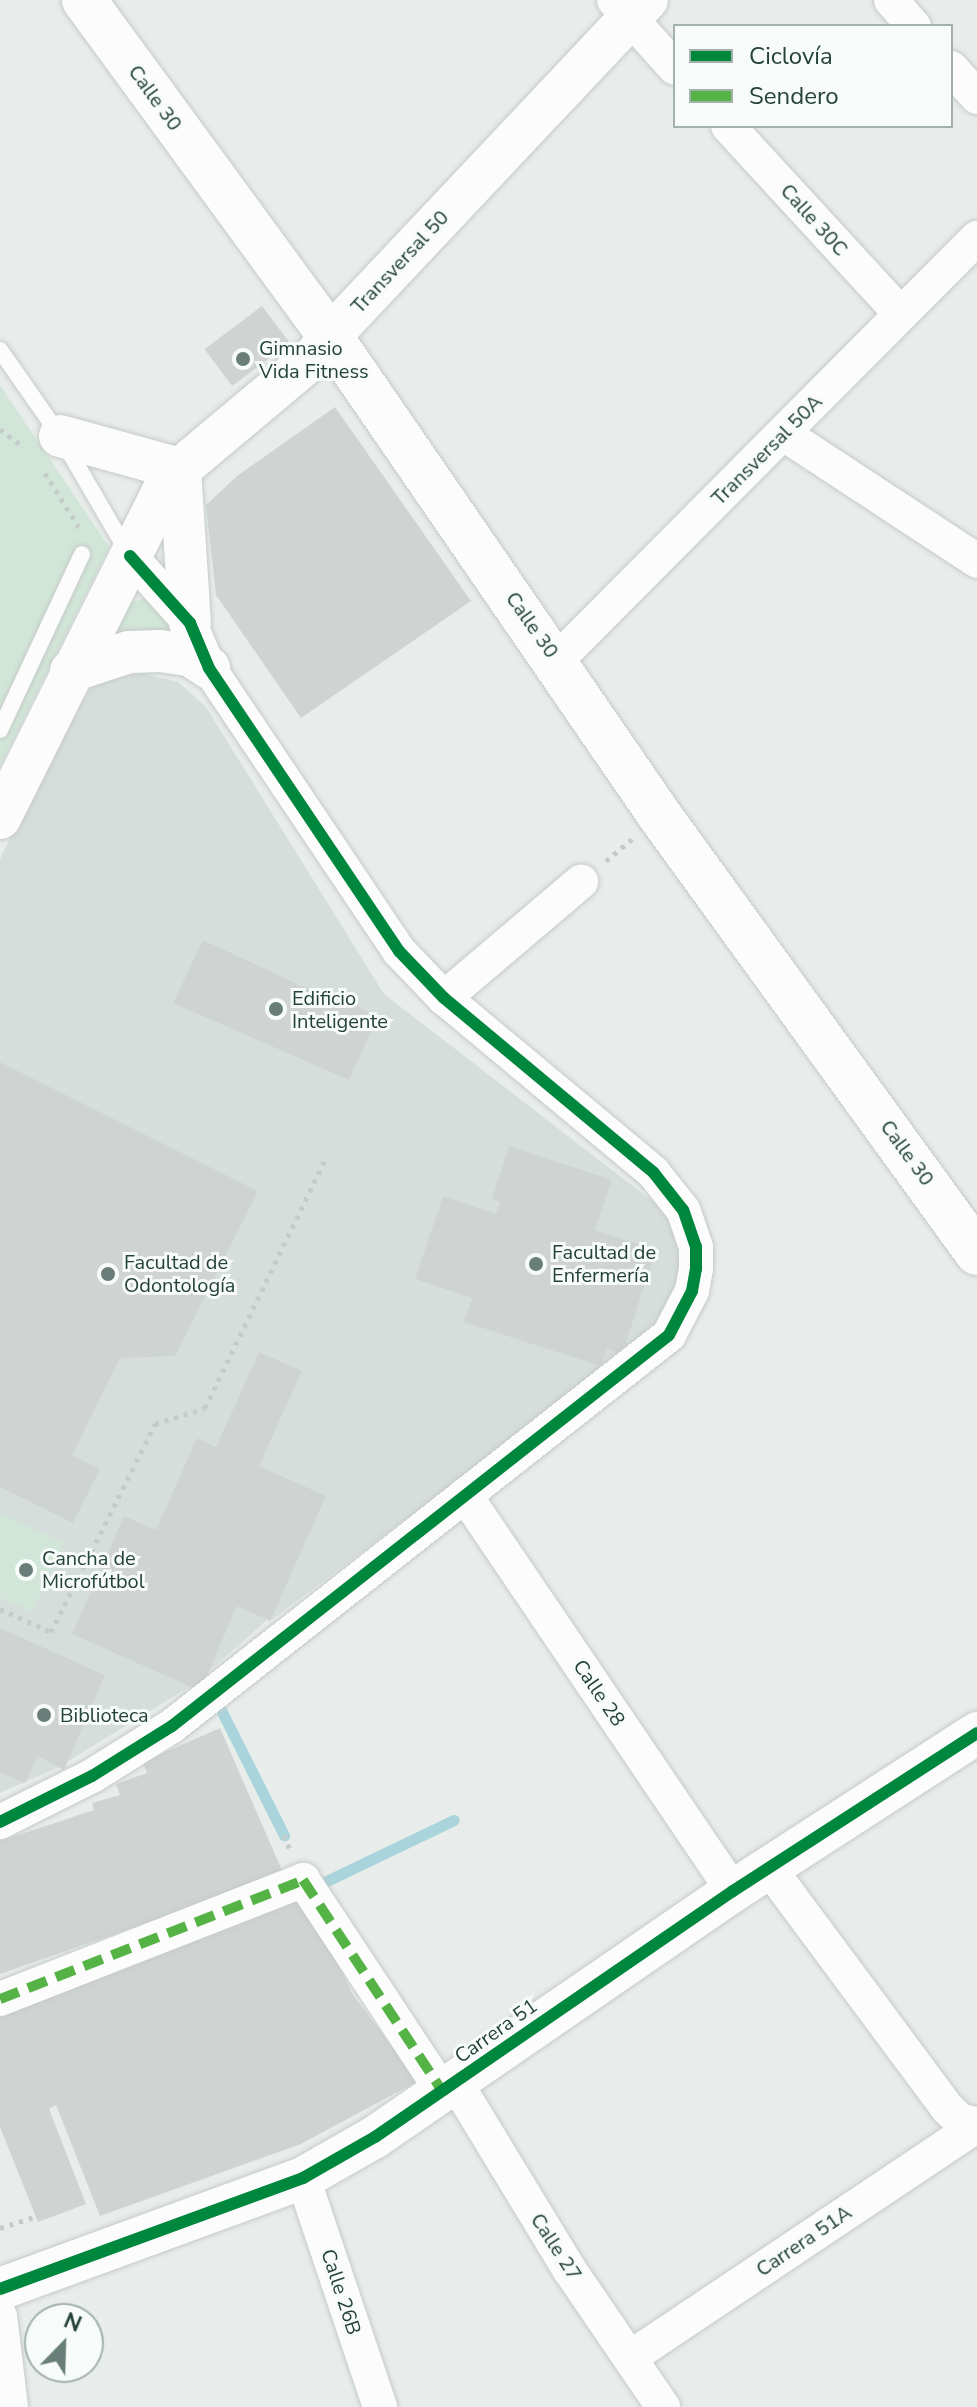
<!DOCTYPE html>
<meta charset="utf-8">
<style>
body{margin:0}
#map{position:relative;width:977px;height:2407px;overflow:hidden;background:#e8edeb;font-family:"Nunito Sans",sans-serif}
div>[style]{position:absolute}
.built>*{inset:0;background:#d6dedb}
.green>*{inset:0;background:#d1e6d8}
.stream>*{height:11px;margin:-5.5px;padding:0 5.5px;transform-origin:5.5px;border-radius:5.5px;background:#a9d4db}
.building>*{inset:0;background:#cfd4d2;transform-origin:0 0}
.path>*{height:5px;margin-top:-2.5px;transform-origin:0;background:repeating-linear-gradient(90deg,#c3ccca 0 4px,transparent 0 10px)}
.roads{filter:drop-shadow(0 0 2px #c5cac8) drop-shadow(0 0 2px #c5cac8)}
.service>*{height:16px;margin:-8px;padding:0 8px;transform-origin:8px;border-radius:8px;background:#fcfcfc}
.minor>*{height:34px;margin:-17px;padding:0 17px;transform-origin:17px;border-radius:17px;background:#fcfcfc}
.tertiary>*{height:42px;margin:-21px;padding:0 21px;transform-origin:21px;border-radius:21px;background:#fcfcfc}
.secondary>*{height:44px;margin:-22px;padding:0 22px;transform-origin:22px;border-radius:22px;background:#fcfcfc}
.quiet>*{height:10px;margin-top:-5px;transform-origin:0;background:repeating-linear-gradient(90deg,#55b346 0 20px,transparent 0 30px)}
.cycleway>*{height:12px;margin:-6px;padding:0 6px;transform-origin:6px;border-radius:6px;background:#00873e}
.dots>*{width:22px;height:22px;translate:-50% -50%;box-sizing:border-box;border:4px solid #f7fbf9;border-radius:50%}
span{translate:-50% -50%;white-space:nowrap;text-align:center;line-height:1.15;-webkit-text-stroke:6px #f7fbf9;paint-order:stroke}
.street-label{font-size:20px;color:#24423a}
.poi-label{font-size:20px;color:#24423a}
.left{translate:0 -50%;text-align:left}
.legend{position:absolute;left:673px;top:24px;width:280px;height:104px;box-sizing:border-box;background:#f7fbf9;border:2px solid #a3b1ad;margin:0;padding:10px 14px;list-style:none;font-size:24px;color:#24423a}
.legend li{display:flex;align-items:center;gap:16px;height:40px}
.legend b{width:40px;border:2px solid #a3b1ad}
.north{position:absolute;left:24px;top:2303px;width:80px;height:80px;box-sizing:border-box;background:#f7fbf9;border:2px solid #a3b1ad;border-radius:50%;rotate:23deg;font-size:22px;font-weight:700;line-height:32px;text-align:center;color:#24423a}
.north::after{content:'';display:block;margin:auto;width:28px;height:36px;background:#697e78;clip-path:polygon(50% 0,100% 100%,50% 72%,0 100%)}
</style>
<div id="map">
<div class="built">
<div style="clip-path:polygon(141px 673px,178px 682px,206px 707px,384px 994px,656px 1204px,678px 1231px,686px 1269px,663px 1319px,450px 1486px,270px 1621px,267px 1620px,209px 1671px,200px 1691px,189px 1687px,59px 1767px,0 1793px,0 859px,65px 724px,97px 681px)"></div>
</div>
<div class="green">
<div style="clip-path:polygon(0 385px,109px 547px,0 766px)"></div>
<div style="clip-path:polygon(148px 598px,181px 630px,98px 645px,118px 605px)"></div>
<div style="clip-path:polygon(0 1513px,64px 1543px,32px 1612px,0 1597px)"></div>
</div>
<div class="stream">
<div style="left:214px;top:1696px;width:156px;rotate:63.3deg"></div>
<div style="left:314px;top:1887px;width:155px;rotate:-25.6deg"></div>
</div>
<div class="building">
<div style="left:262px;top:306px;width:46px;height:72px;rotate:53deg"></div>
<div style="clip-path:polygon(335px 407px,471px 601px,301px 718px,216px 595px,206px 505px,237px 476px)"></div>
<div style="clip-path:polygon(203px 940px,323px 996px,325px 991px,378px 1016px,349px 1080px,173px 1003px)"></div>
<div style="clip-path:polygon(0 1062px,258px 1191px,175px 1356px,120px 1358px,72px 1455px,100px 1469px,73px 1523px,0 1487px)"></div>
<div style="clip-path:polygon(509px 1146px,612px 1180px,595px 1230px,656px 1250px,625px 1346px,617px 1352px,607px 1349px,601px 1366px,464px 1322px,472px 1298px,415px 1279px,443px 1196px,496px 1214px,500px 1202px,492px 1199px)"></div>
<div style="clip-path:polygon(259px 1352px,302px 1371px,259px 1466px,326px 1496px,270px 1621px,237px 1606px,200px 1691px,72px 1634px,124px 1516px,156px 1530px,197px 1438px,216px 1447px)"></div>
<div style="clip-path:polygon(0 1628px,105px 1675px,64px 1770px,38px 1756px,25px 1783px,0 1772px)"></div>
<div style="clip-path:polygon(220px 1728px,284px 1875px,0 1974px,0 1841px,94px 1810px,92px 1803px,120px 1795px,116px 1784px,147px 1773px,143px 1762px)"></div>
<div style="clip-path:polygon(307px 1898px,353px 1995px,418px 2081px,301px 2144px,100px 2216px,56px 2105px,49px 2109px,86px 2204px,38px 2222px,0 2127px,0 2017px)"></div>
</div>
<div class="path">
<div style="left:0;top:429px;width:30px;rotate:37deg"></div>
<div style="left:45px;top:473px;width:66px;rotate:58deg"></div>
<div style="left:606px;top:861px;width:34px;rotate:-40deg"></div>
<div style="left:0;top:1609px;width:56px;rotate:24.3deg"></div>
<div style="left:51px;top:1632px;width:233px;rotate:-63.4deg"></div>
<div style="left:155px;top:1424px;width:52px;rotate:-17.7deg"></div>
<div style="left:205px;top:1408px;width:280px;rotate:-64.2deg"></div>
<div style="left:284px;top:1835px;width:16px;rotate:68deg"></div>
<div style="left:0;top:2228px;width:38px;rotate:-18deg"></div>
</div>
<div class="roads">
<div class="service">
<div style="left:0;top:350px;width:105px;rotate:55.1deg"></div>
<div style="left:60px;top:436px;width:133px;rotate:59.8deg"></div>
<div style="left:0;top:730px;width:194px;rotate:-65deg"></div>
</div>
<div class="minor">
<div style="left:614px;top:0;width:91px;rotate:48.1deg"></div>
<div style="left:891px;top:0;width:35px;rotate:49deg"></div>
<div style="left:951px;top:68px;width:39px;rotate:48deg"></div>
<div style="left:728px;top:126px;width:255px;rotate:47.4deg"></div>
<div style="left:784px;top:434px;width:231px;rotate:33.3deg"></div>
<div style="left:556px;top:661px;width:597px;rotate:-45.14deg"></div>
<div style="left:444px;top:998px;width:180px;rotate:-40.3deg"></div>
<div style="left:465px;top:1495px;width:478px;rotate:55.9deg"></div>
<div style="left:0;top:1822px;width:103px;rotate:-26.6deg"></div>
<div style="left:92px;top:1776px;width:94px;rotate:-32deg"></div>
<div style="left:172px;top:1726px;width:632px;rotate:-38.19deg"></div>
<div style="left:669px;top:1335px;width:50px;rotate:-62.4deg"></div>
<div style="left:692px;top:1291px;width:22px;rotate:-80deg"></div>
<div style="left:696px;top:1269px;width:22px;rotate:-90deg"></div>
<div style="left:696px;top:1247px;width:39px;rotate:-109deg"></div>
<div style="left:683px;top:1210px;width:48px;rotate:-128.3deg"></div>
<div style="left:653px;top:1172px;width:272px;rotate:-140.2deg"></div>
<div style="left:444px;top:998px;width:65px;rotate:-133.8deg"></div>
<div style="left:399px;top:951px;width:341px;rotate:-123.9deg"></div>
<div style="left:209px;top:668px;width:49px;rotate:-112.9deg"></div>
<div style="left:190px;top:623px;width:90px;rotate:-131.8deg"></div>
<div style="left:769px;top:1868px;width:300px;rotate:53.4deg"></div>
<div style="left:948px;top:2109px;width:18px;rotate:43deg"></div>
<div style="left:961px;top:2121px;width:16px;rotate:11deg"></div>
<div style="left:0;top:1999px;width:326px;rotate:-21.4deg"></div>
<div style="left:303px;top:1880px;width:254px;rotate:56.6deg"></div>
<div style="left:456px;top:2083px;width:218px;rotate:58.7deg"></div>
<div style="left:569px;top:2269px;width:167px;rotate:55.7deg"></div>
<div style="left:303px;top:2178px;width:242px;rotate:71.4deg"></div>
<div style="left:0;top:2316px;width:92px;rotate:83.1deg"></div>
<div style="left:631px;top:2357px;width:417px;rotate:-33.8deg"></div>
</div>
<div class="tertiary">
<div style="left:60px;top:436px;width:124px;rotate:15.4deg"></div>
<div style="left:180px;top:469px;width:154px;rotate:86.3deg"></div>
<div style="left:71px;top:671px;width:61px;rotate:-18.1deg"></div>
<div style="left:129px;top:652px;width:31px;rotate:-2deg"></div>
<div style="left:160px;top:651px;width:30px;rotate:8deg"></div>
<div style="left:190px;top:655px;width:23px;rotate:34deg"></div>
<div style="left:0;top:818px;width:370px;rotate:-63.5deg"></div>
<div style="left:165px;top:487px;width:23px;rotate:-50deg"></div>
<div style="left:180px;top:469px;width:177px;rotate:-40deg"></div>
<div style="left:316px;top:355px;width:24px;rotate:-54deg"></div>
<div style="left:330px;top:336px;width:462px;rotate:-46.7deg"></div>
<div style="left:0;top:2289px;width:323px;rotate:-20.1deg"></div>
<div style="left:303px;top:2178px;width:83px;rotate:-29.7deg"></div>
<div style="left:375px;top:2137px;width:434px;rotate:-34.5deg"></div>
<div style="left:733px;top:1891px;width:291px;rotate:-32.9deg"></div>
</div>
<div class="secondary">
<div style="left:84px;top:0;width:416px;rotate:53.8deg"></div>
<div style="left:330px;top:336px;width:582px;rotate:55.49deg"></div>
<div style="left:660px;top:816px;width:540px;rotate:54.04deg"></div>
</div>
</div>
<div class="quiet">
<div style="left:0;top:1999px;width:326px;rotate:-21.4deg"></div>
<div style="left:303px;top:1880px;width:254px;rotate:56.6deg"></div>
</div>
<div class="cycleway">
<div style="left:0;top:1822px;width:103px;rotate:-26.6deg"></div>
<div style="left:92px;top:1776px;width:94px;rotate:-32deg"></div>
<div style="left:172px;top:1726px;width:632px;rotate:-38.19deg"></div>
<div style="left:669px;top:1335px;width:50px;rotate:-62.4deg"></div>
<div style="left:692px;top:1291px;width:22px;rotate:-80deg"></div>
<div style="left:696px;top:1269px;width:22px;rotate:-90deg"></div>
<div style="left:696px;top:1247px;width:39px;rotate:-109deg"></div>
<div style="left:683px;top:1210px;width:48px;rotate:-128.3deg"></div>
<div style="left:653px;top:1172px;width:272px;rotate:-140.2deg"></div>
<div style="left:444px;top:998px;width:65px;rotate:-133.8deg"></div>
<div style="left:399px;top:951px;width:341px;rotate:-123.9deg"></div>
<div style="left:209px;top:668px;width:49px;rotate:-112.9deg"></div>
<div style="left:190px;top:623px;width:90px;rotate:-131.8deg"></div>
<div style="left:0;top:2289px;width:323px;rotate:-20.1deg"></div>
<div style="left:303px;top:2178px;width:83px;rotate:-29.7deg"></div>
<div style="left:375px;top:2137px;width:434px;rotate:-34.5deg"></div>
<div style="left:733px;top:1891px;width:291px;rotate:-32.9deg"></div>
</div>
<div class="dots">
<div style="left:243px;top:359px;background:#697e78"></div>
<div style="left:276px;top:1009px;background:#697e78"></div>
<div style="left:536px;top:1264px;background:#697e78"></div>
<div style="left:108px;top:1274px;background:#697e78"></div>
<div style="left:26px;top:1570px;background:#697e78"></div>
<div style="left:44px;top:1715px;background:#697e78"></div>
</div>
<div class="street-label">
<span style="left:155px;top:98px;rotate:54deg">Calle 30</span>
<span style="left:814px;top:220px;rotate:48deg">Calle 30C</span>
<span style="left:400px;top:262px;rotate:-47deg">Transversal 50</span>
<span style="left:767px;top:450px;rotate:-45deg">Transversal 50A</span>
<span style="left:532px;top:625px;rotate:55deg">Calle 30</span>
<span style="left:907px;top:1153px;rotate:54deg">Calle 30</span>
<span style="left:599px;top:1693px;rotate:56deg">Calle 28</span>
<span style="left:496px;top:2031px;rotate:-35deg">Carrera 51</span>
<span style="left:804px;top:2241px;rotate:-34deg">Carrera 51A</span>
<span style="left:556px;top:2247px;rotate:57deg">Calle 27</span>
<span style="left:341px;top:2292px;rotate:72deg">Calle 26B</span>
</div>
<div class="poi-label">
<span class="left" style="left:259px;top:360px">Gimnasio<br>Vida Fitness</span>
<span class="left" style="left:292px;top:1010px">Edificio<br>Inteligente</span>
<span class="left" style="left:552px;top:1264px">Facultad de<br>Enfermería</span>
<span class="left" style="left:124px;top:1274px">Facultad de<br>Odontología</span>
<span class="left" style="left:42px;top:1570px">Cancha de<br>Microfútbol</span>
<span class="left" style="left:60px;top:1715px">Biblioteca</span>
</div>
<ul class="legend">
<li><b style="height:10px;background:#00873e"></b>Ciclovía</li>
<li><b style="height:10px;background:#55b346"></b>Sendero</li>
</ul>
<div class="north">N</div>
</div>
